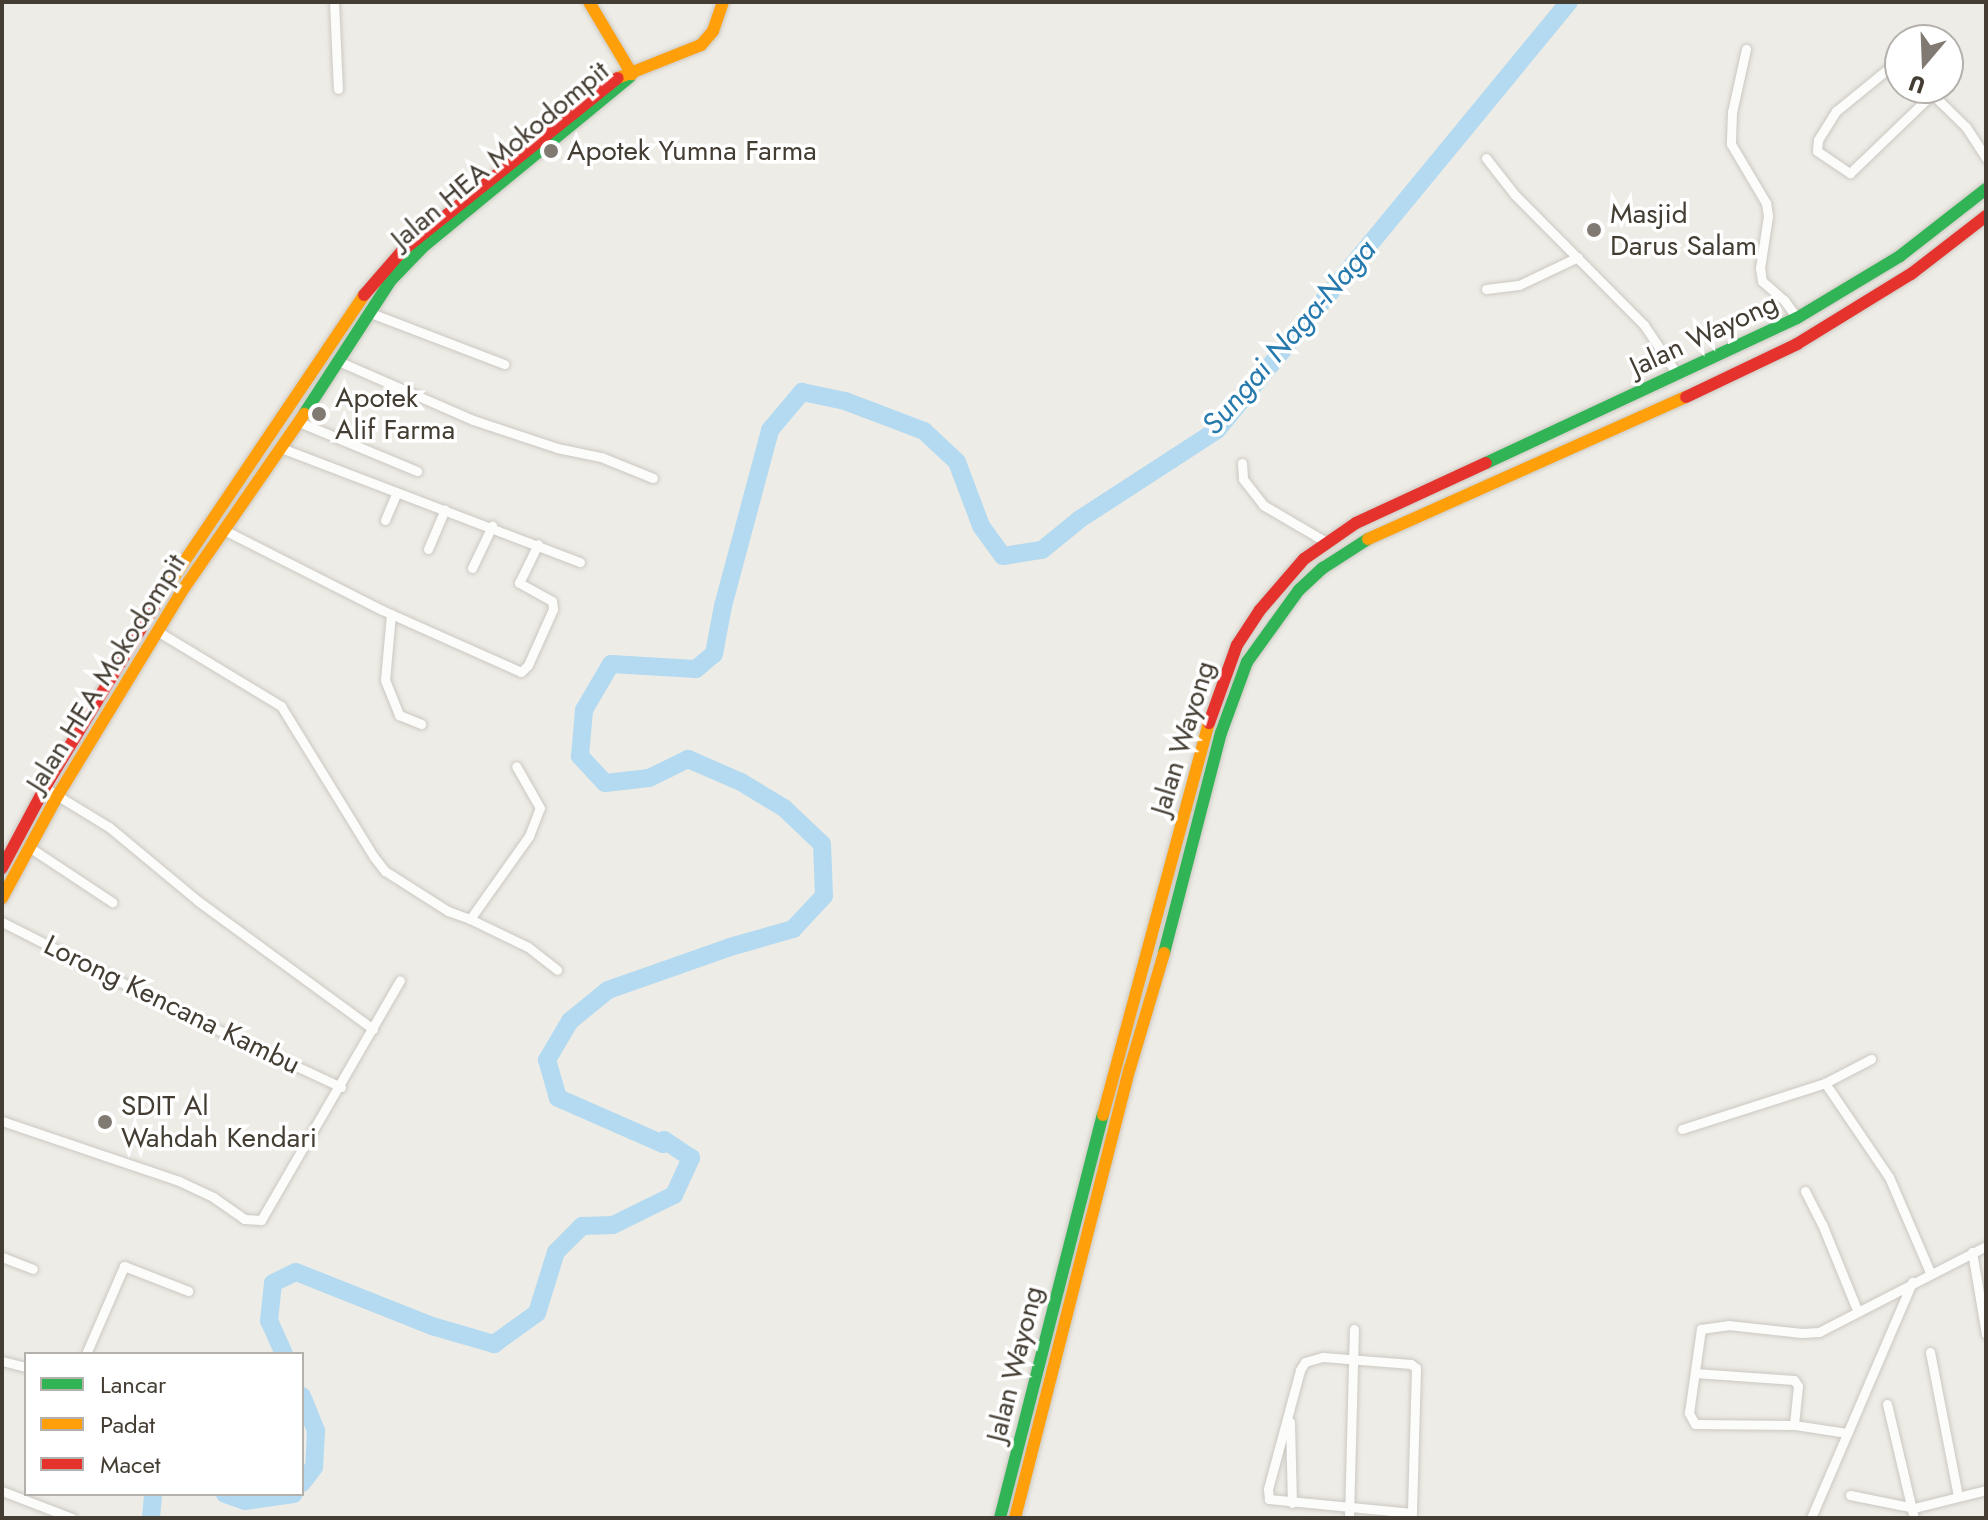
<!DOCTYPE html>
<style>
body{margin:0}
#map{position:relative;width:1988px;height:1520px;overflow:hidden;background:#eeece6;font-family:Jost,sans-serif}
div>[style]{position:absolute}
.river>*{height:18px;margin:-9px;padding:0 9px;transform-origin:9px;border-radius:9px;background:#b3daf0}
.roads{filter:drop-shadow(0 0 2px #cbc8c2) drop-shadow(0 0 2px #cbc8c2)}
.street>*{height:9px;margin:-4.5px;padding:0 4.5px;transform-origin:4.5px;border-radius:4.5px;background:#fcfcfb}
.fast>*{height:12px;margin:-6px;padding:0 6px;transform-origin:6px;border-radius:6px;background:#30b455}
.slow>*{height:12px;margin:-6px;padding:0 6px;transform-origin:6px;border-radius:6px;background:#ff9f0a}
.jam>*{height:12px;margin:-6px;padding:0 6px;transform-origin:6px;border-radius:6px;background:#e5322d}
.dots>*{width:22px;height:22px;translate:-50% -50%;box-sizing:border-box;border:4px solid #fff;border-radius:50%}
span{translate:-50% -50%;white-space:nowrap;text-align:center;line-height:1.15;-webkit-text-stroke:7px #fff;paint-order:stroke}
.poi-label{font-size:28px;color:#443d33}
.left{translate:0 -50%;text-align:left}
.street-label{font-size:28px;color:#443d33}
.water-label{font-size:30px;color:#2679ad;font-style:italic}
.frame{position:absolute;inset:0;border:4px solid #443d33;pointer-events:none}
.legend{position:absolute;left:24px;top:1352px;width:280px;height:144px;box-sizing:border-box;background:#fff;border:2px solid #b4b1ad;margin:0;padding:10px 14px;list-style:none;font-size:24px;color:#443d33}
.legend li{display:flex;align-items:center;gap:16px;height:40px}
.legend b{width:40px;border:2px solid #b4b1ad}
.north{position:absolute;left:1884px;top:24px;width:80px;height:80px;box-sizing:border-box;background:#fff;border:2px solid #b4b1ad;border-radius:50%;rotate:199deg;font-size:22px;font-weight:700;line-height:32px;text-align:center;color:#443d33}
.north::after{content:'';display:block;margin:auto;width:28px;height:36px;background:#807a72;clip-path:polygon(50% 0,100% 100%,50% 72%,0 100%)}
</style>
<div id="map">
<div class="river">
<div style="left:284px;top:1354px;width:36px;rotate:-114deg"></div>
<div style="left:269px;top:1321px;width:38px;rotate:-84deg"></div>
<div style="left:273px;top:1283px;width:25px;rotate:-26deg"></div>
<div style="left:296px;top:1272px;width:146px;rotate:21.7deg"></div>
<div style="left:432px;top:1326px;width:65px;rotate:16.2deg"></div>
<div style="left:494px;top:1344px;width:53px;rotate:-35.8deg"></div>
<div style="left:537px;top:1313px;width:64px;rotate:-72.7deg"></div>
<div style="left:556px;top:1252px;width:37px;rotate:-45deg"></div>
<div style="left:582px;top:1226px;width:31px;rotate:-2deg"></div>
<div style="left:613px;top:1225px;width:68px;rotate:-26.2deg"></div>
<div style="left:674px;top:1195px;width:41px;rotate:-65.3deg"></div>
<div style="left:691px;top:1158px;width:32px;rotate:-146deg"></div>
<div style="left:664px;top:1140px;width:4px;rotate:104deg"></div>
<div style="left:663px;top:1144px;width:115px;rotate:-156.3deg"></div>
<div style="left:558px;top:1098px;width:40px;rotate:-106deg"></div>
<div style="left:547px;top:1060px;width:45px;rotate:-59.5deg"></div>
<div style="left:570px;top:1021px;width:49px;rotate:-39.2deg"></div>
<div style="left:608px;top:990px;width:129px;rotate:-19.4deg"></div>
<div style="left:730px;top:947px;width:66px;rotate:-15.9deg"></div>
<div style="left:793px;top:929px;width:45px;rotate:-46.8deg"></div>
<div style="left:824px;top:896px;width:52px;rotate:-92.2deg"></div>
<div style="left:822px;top:844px;width:52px;rotate:-136.5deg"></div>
<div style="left:784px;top:808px;width:50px;rotate:-148.8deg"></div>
<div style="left:741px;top:782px;width:58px;rotate:-156.5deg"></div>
<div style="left:688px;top:759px;width:43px;rotate:154deg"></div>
<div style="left:649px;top:778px;width:44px;rotate:173.5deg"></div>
<div style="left:605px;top:783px;width:37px;rotate:-133deg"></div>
<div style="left:580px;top:756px;width:46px;rotate:-85deg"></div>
<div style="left:584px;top:710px;width:53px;rotate:-59.6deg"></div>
<div style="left:611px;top:664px;width:85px;rotate:3.4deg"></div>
<div style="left:696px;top:669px;width:23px;rotate:-40deg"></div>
<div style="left:714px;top:654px;width:49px;rotate:-79.4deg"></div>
<div style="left:723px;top:606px;width:182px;rotate:-75deg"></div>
<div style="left:770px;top:430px;width:50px;rotate:-49.9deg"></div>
<div style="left:802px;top:392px;width:44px;rotate:11.8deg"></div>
<div style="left:845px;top:401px;width:85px;rotate:20.8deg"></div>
<div style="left:924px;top:431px;width:45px;rotate:43.2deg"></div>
<div style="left:957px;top:462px;width:68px;rotate:69.4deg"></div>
<div style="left:981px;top:526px;width:37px;rotate:54deg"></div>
<div style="left:1003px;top:556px;width:39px;rotate:-9deg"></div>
<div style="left:1042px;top:550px;width:49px;rotate:-39.2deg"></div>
<div style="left:1080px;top:519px;width:163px;rotate:-33deg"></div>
<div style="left:1217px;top:430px;width:554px;rotate:-50.57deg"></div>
<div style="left:302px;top:1396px;width:38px;rotate:68deg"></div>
<div style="left:316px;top:1431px;width:36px;rotate:93deg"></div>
<div style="left:314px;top:1467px;width:20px;rotate:127deg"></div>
<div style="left:225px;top:1494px;width:21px;rotate:19deg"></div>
<div style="left:245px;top:1501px;width:49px;rotate:-8.1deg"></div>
<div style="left:151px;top:1518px;width:24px;rotate:-85deg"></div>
</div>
<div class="roads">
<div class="street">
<div style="left:334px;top:2px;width:87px;rotate:87.4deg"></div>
<div style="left:1746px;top:49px;width:65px;rotate:102.5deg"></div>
<div style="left:1732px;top:112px;width:32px;rotate:92deg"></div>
<div style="left:1731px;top:144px;width:69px;rotate:59.3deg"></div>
<div style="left:1766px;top:203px;width:13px;rotate:81deg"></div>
<div style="left:1768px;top:216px;width:53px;rotate:98.7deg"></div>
<div style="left:1760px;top:268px;width:13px;rotate:81deg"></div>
<div style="left:1762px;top:281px;width:29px;rotate:41deg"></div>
<div style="left:1784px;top:300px;width:22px;rotate:54deg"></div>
<div style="left:1900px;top:65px;width:11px;rotate:165deg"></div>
<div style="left:1889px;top:68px;width:68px;rotate:140.9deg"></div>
<div style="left:1836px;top:111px;width:34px;rotate:122deg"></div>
<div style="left:1818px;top:140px;width:11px;rotate:95deg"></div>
<div style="left:1817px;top:151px;width:40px;rotate:34deg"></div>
<div style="left:1850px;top:173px;width:114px;rotate:-43.9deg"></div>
<div style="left:1926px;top:88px;width:56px;rotate:44.3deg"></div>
<div style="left:1966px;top:127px;width:37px;rotate:57deg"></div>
<div style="left:1486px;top:158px;width:47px;rotate:51.9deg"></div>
<div style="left:1515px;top:195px;width:183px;rotate:45.2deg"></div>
<div style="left:1644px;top:325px;width:59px;rotate:56deg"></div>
<div style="left:1486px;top:289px;width:33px;rotate:-7deg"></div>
<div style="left:1519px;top:285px;width:65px;rotate:-25.4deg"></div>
<div style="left:368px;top:312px;width:146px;rotate:20.9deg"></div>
<div style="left:338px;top:361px;width:147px;rotate:23.6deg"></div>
<div style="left:473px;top:420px;width:89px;rotate:18.4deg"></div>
<div style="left:557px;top:448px;width:45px;rotate:11.6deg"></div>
<div style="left:601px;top:457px;width:56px;rotate:22deg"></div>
<div style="left:299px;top:422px;width:128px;rotate:22.6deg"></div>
<div style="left:281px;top:448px;width:320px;rotate:20.9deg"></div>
<div style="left:1242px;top:463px;width:16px;rotate:86deg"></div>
<div style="left:1243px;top:479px;width:33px;rotate:52deg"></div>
<div style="left:1263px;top:505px;width:73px;rotate:30.4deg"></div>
<div style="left:385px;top:520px;width:30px;rotate:-67deg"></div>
<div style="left:224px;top:530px;width:177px;rotate:26.9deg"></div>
<div style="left:382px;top:610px;width:152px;rotate:24deg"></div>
<div style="left:521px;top:672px;width:10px;rotate:-45deg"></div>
<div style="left:528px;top:665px;width:61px;rotate:-65.9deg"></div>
<div style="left:553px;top:609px;width:8px;rotate:-97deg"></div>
<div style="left:552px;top:601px;width:38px;rotate:-151deg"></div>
<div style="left:519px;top:583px;width:43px;rotate:-64deg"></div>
<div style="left:428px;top:549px;width:43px;rotate:-67deg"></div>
<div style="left:472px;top:568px;width:47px;rotate:-64.5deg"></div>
<div style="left:391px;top:614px;width:66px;rotate:95.2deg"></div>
<div style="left:385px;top:680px;width:38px;rotate:68deg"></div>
<div style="left:399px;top:715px;width:24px;rotate:22deg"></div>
<div style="left:157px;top:631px;width:145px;rotate:31.2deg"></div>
<div style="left:281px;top:706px;width:177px;rotate:58.4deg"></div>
<div style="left:374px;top:857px;width:18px;rotate:52deg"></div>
<div style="left:385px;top:871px;width:75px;rotate:32.4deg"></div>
<div style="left:448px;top:911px;width:23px;rotate:20deg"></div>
<div style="left:470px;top:919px;width:102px;rotate:-54.6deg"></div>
<div style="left:529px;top:836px;width:30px;rotate:-69deg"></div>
<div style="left:540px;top:808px;width:48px;rotate:-119.7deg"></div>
<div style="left:45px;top:788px;width:75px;rotate:31.4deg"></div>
<div style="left:109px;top:827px;width:116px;rotate:39.7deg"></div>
<div style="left:198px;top:901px;width:217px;rotate:36.2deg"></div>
<div style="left:29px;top:847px;width:100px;rotate:33.5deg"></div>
<div style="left:470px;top:919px;width:64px;rotate:25.8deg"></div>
<div style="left:528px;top:947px;width:37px;rotate:38deg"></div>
<div style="left:2px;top:922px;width:206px;rotate:26.8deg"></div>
<div style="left:186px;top:1015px;width:171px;rotate:24.9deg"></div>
<div style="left:1825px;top:1083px;width:52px;rotate:-27.6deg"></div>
<div style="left:2px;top:1121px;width:187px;rotate:18.7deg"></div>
<div style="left:179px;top:1181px;width:38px;rotate:25deg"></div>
<div style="left:213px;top:1197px;width:38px;rotate:35deg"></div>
<div style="left:244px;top:1219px;width:17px;rotate:3deg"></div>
<div style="left:261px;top:1220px;width:277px;rotate:-59.9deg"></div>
<div style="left:1682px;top:1129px;width:150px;rotate:-17.8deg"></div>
<div style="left:1825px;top:1083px;width:114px;rotate:55.8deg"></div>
<div style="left:1889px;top:1177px;width:103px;rotate:66.7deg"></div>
<div style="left:1805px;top:1191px;width:37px;rotate:63deg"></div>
<div style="left:1822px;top:1224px;width:95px;rotate:67.8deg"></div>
<div style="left:1972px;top:1252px;width:83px;rotate:80.3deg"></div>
<div style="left:2px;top:1257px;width:33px;rotate:21deg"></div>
<div style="left:1930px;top:1352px;width:147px;rotate:79deg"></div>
<div style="left:86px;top:1354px;width:96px;rotate:-66.6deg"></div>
<div style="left:124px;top:1266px;width:69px;rotate:21.3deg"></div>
<div style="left:1323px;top:1357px;width:88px;rotate:4.5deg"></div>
<div style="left:1411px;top:1364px;width:6px;rotate:39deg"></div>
<div style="left:1416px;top:1368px;width:145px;rotate:91.6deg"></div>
<div style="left:1412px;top:1513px;width:144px;rotate:-174.4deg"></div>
<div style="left:1269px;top:1499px;width:10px;rotate:-96deg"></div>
<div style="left:1268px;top:1489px;width:123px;rotate:-74.9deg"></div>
<div style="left:1300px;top:1370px;width:9px;rotate:-58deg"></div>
<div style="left:1305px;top:1362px;width:19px;rotate:-16deg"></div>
<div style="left:2px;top:1361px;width:25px;rotate:14deg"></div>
<div style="left:1695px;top:1373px;width:99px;rotate:4deg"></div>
<div style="left:1794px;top:1380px;width:7px;rotate:56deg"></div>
<div style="left:1798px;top:1386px;width:39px;rotate:96deg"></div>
<div style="left:1887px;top:1404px;width:117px;rotate:76.7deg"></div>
<div style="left:1290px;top:1422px;width:81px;rotate:88.6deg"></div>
<div style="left:1847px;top:1433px;width:54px;rotate:-171.4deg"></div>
<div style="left:1794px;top:1425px;width:99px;rotate:-179.4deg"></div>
<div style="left:1695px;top:1424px;width:13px;rotate:-119deg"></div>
<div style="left:1689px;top:1413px;width:85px;rotate:-81.9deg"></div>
<div style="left:1701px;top:1329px;width:27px;rotate:-8deg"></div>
<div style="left:1728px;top:1325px;width:74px;rotate:6.2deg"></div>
<div style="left:1802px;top:1333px;width:17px;rotate:-3deg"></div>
<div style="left:1819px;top:1332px;width:188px;rotate:-27.2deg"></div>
<div style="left:2px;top:1491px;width:75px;rotate:21.1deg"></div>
<div style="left:1850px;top:1495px;width:65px;rotate:11.5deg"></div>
<div style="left:1914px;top:1508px;width:74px;rotate:-14deg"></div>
<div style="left:1349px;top:1518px;width:189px;rotate:-88.5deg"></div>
<div style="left:1811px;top:1518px;width:257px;rotate:-66.8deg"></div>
</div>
<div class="fast">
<div style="left:304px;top:414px;width:160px;rotate:-57deg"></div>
<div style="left:391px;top:280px;width:47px;rotate:-45.9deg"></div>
<div style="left:424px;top:246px;width:266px;rotate:-39.4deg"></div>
<div style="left:1486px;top:463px;width:343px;rotate:-25deg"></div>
<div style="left:1797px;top:318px;width:120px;rotate:-31deg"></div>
<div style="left:1900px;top:256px;width:109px;rotate:-37.9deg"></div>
<div style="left:1164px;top:953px;width:227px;rotate:-75.5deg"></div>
<div style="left:1221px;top:733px;width:76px;rotate:-69.9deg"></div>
<div style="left:1247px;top:662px;width:89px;rotate:-54.2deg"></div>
<div style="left:1299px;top:590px;width:33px;rotate:-43deg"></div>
<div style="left:1323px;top:568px;width:54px;rotate:-32.8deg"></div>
<div style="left:1000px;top:1518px;width:416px;rotate:-75.7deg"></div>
</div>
<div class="slow">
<div style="left:589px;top:2px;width:84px;rotate:59.2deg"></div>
<div style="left:618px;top:78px;width:89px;rotate:-21.7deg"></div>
<div style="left:701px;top:45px;width:18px;rotate:-49deg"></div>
<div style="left:713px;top:31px;width:31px;rotate:-71deg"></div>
<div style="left:1368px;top:539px;width:348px;rotate:-24.1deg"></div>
<div style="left:157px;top:602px;width:370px;rotate:-56deg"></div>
<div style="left:2px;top:898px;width:117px;rotate:-61.5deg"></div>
<div style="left:58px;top:795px;width:235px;rotate:-58.7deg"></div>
<div style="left:180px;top:594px;width:219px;rotate:-55.4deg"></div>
<div style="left:1103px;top:1115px;width:406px;rotate:-74.9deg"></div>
<div style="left:1015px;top:1518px;width:464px;rotate:-75.7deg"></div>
<div style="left:1130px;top:1068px;width:120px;rotate:-73.5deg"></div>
</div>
<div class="jam">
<div style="left:364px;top:295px;width:60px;rotate:-49.1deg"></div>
<div style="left:403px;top:250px;width:275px;rotate:-38.7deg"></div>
<div style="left:1686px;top:397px;width:123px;rotate:-25.5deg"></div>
<div style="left:1797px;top:344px;width:134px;rotate:-31.6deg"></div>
<div style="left:1911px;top:274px;width:95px;rotate:-37.7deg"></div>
<div style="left:1209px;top:723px;width:83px;rotate:-70.3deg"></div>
<div style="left:1237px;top:645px;width:42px;rotate:-56.7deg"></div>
<div style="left:1260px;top:610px;width:67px;rotate:-49.2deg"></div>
<div style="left:1304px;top:559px;width:63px;rotate:-34.7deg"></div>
<div style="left:1356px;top:523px;width:143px;rotate:-24.8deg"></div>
<div style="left:2px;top:868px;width:98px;rotate:-61.9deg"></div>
<div style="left:48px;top:782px;width:210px;rotate:-58.8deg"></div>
</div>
</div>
<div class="dots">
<div style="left:551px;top:151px;background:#807a72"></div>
<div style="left:1594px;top:230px;background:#807a72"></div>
<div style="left:319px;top:414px;background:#807a72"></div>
<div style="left:105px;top:1122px;background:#807a72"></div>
</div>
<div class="poi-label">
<span class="left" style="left:567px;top:151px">Apotek Yumna Farma</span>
<span class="left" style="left:1610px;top:230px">Masjid<br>Darus Salam</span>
<span class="left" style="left:335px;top:414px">Apotek<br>Alif Farma</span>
<span class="left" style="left:121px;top:1122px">SDIT Al<br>Wahdah Kendari</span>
</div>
<div class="street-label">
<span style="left:500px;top:155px;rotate:-40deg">Jalan HEA Mokodompit</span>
<span style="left:1704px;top:335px;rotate:-25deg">Jalan Wayong</span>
<span style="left:106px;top:673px;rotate:-58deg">Jalan HEA Mokodompit</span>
<span style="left:1183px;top:738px;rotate:-73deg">Jalan Wayong</span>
<span style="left:172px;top:1005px;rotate:26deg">Lorong Kencana Kambu</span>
<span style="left:1015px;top:1364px;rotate:-76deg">Jalan Wayong</span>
</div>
<div class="water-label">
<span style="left:1289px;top:337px;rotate:-49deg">Sungai Naga-Naga</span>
</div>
<div class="frame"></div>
<ul class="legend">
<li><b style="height:10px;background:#30b455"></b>Lancar</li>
<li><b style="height:10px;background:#ff9f0a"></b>Padat</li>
<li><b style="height:10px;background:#e5322d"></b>Macet</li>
</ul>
<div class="north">U</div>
</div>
